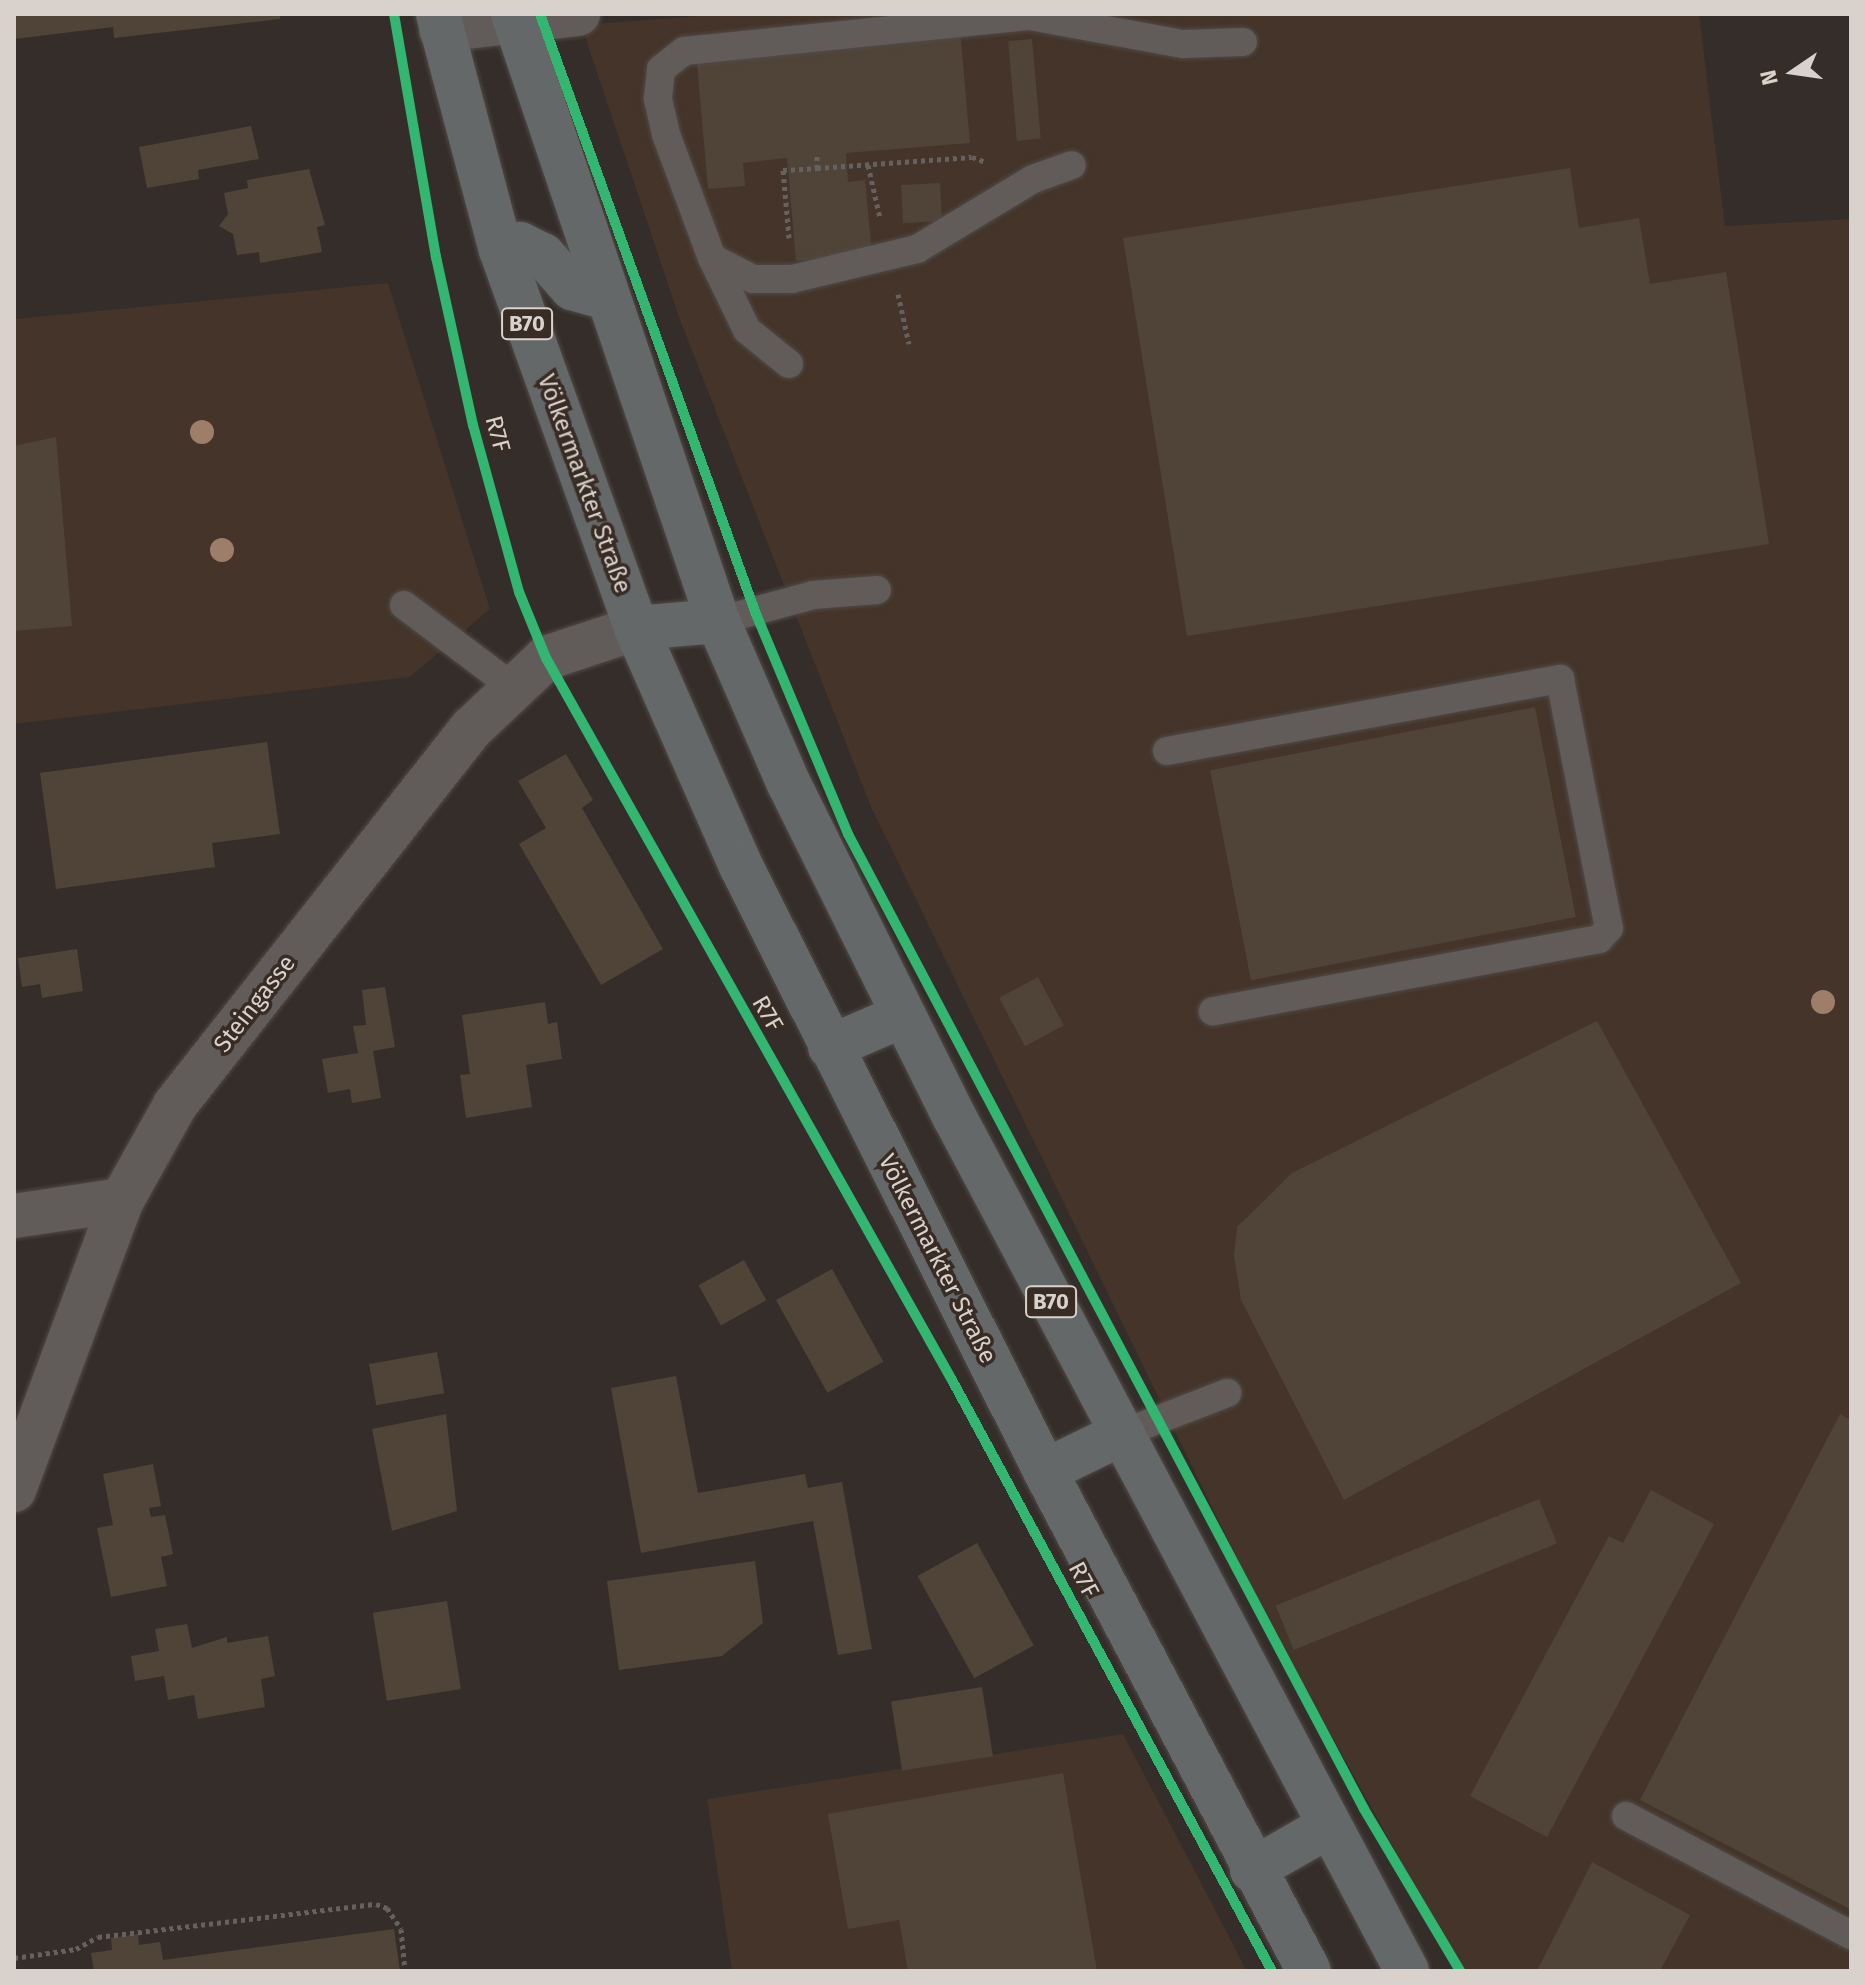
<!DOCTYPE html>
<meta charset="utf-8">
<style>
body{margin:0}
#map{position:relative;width:1865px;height:1985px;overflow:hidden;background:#342d29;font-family:"Fira Sans",sans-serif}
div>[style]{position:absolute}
.built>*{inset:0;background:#443429}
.building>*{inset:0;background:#504438;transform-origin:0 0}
.path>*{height:5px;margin-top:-2.5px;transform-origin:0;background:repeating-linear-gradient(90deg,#65615e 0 4px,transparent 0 8px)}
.roads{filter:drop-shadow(0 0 2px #504a47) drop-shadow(0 0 2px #504a47)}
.lane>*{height:28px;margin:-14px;padding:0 14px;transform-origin:14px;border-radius:14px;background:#615c59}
.street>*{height:44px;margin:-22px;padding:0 22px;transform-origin:22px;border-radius:22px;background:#615c59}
.primary>*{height:44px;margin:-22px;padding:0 22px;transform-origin:22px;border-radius:22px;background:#656868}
.cycleway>*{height:10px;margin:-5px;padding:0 5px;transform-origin:5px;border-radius:5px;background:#33b770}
.trees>*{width:24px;height:24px;margin:-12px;border-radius:50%;background:#9e7e69}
span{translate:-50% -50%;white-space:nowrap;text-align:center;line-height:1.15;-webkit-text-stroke:7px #382c25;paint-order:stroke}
.shield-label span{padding:2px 6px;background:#382c25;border:2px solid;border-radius:6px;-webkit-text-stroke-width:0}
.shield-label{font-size:22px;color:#d8d1cc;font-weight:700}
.street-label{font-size:24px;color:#d8d1cc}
.frame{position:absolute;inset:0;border:16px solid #d8d1cc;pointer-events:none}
.north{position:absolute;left:1753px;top:32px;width:80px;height:80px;-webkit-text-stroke:6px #382c25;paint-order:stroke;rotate:257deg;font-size:22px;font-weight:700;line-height:32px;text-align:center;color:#d8d1cc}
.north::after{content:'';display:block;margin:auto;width:28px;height:36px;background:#d8d1cc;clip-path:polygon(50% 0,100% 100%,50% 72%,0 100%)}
</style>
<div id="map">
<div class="built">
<div style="clip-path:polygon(725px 14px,1699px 14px,1725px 226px,1851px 219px,1851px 1971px,1462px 1971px,1264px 1614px,871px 807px,680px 320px,581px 25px)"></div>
<div style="clip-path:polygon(388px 283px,490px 609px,410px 677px,14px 724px,14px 319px)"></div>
<div style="clip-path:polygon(1123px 1734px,1247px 1971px,732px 1971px,707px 1799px)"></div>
</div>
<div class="building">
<div style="clip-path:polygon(14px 14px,280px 14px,280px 19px,114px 38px,113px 27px,14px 39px)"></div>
<div style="clip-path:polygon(960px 29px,970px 143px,846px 153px,848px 182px,865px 180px,872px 254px,796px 261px,787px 158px,743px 163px,745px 186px,708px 189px,697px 63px)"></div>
<div style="left:1032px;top:39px;width:100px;height:24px;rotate:85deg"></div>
<div style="clip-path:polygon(251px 126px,259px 159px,198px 170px,199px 179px,147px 188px,139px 147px)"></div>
<div style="clip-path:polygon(1570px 168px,1579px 228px,1639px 218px,1650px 284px,1726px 272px,1769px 544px,1187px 636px,1123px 238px)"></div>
<div style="clip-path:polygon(309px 169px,325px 225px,317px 227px,322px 252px,260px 263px,259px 252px,237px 255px,233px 234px,219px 226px,228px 214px,224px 193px,248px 188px,247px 180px)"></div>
<div style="left:940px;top:183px;width:38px;height:39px;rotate:87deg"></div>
<div style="clip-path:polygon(56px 437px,72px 626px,14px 631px,14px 446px)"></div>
<div style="left:1535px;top:707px;width:214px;height:331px;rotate:79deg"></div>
<div style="clip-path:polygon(267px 742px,280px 834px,212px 843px,215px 867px,56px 889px,40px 773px)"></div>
<div style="clip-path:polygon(566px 754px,593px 800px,582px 808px,663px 949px,601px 985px,519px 844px,546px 828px,518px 781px)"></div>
<div style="clip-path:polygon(77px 949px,83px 991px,42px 998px,40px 984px,22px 987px,18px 958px)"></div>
<div style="left:1038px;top:977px;width:55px;height:44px;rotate:62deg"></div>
<div style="clip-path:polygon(385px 987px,395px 1047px,373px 1051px,381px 1098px,352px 1103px,350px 1089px,328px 1093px,322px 1059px,358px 1053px,353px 1026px,366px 1025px,362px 990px)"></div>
<div style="clip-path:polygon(545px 1002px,548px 1024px,557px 1022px,562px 1059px,526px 1065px,532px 1107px,466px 1118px,460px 1075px,470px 1074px,462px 1015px)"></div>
<div style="clip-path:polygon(1597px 1021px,1741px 1283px,1344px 1500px,1241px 1300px,1234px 1256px,1237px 1227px,1292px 1173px)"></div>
<div style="left:744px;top:1260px;width:46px;height:52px;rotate:61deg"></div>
<div style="left:832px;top:1269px;width:106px;height:64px;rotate:61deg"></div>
<div style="left:437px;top:1352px;width:42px;height:69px;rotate:80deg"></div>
<div style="clip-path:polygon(676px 1376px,698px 1493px,805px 1474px,808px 1488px,842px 1482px,872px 1649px,838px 1655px,813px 1521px,641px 1553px,611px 1388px)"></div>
<div style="clip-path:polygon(446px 1414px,457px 1511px,392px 1531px,372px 1429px)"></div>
<div style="clip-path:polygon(1840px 1414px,1851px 1420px,1850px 1909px,1640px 1800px)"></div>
<div style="clip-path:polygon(153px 1464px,161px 1506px,149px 1508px,151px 1517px,165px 1515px,173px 1554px,161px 1557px,167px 1586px,111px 1597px,97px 1528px,113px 1525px,103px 1474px)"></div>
<div style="clip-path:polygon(1651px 1490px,1714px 1524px,1547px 1837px,1470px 1796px,1609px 1536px,1623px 1543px)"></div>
<div style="left:1539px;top:1499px;width:48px;height:284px;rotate:68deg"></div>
<div style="left:977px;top:1543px;width:117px;height:68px;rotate:61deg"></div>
<div style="clip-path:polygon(755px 1561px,763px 1623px,722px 1656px,619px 1670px,607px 1581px)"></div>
<div style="left:447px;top:1601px;width:89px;height:75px;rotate:81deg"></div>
<div style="clip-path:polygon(187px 1624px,192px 1648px,227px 1637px,227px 1643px,268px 1636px,275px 1676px,261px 1679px,265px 1707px,198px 1719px,194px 1695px,168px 1700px,164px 1676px,135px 1681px,131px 1656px,159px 1651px,155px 1629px)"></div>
<div style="left:982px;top:1687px;width:70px;height:92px;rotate:81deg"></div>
<div style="clip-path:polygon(1063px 1773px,1097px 1971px,908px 1971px,899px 1920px,848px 1929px,828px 1814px)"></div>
<div style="clip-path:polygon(1592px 1862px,1690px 1915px,1660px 1971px,1537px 1971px)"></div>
<div style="clip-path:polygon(394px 1929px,400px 1971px,94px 1971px,91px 1953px,112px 1950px,111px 1938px,138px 1934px,139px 1945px,160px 1942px,163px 1960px)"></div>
</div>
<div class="path">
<div style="left:868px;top:165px;width:54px;rotate:77.2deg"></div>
<div style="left:817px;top:168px;width:155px;rotate:-4.1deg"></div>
<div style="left:972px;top:157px;width:15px;rotate:20deg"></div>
<div style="left:789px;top:238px;width:68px;rotate:-95deg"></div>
<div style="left:783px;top:170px;width:34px;rotate:-3deg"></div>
<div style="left:817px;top:168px;width:12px;rotate:-90deg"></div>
<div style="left:898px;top:294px;width:51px;rotate:77.6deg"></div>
<div style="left:14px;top:1958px;width:63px;rotate:-8.3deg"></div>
<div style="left:76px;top:1949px;width:25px;rotate:-29deg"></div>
<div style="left:98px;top:1937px;width:280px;rotate:-6.8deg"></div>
<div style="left:376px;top:1904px;width:12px;rotate:20deg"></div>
<div style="left:387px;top:1908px;width:25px;rotate:56deg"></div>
<div style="left:401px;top:1929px;width:42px;rotate:84.6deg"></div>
</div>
<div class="roads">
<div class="lane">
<div style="left:712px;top:258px;width:46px;rotate:27.1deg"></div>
<div style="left:753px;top:279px;width:39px"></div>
<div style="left:792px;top:279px;width:129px;rotate:-13.5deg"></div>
<div style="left:917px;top:249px;width:135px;rotate:-31.1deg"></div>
<div style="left:1033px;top:179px;width:41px;rotate:-19.7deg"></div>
<div style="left:789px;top:364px;width:54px;rotate:-141deg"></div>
<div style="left:747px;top:330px;width:80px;rotate:-115.9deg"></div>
<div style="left:712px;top:258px;width:132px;rotate:-110.4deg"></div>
<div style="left:666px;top:134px;width:37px;rotate:-103deg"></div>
<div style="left:658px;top:98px;width:29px;rotate:-84deg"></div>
<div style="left:661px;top:69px;width:29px;rotate:-38deg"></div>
<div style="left:684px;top:51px;width:348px;rotate:-5.8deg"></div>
<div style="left:1030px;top:16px;width:156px;rotate:10.4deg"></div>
<div style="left:1183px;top:44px;width:60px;rotate:-1.9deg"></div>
<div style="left:404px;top:605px;width:138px;rotate:37deg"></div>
<div style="left:718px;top:621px;width:98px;rotate:-15.3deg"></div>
<div style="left:813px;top:595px;width:64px;rotate:-4.5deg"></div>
<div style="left:1167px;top:751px;width:400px;rotate:-10.4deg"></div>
<div style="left:1560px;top:679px;width:254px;rotate:78.9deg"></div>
<div style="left:1609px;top:928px;width:15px;rotate:132deg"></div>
<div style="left:1599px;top:939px;width:393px;rotate:169.4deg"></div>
<div style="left:1121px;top:1434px;width:114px;rotate:-21.1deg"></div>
<div style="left:1626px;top:1816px;width:255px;rotate:27.9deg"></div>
</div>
<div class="street">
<div style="left:441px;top:30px;width:138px;rotate:-6.7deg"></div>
<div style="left:14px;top:1216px;width:109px;rotate:-8.4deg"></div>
<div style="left:14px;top:1490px;width:309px;rotate:-69.6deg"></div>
<div style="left:122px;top:1200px;width:109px;rotate:-60.8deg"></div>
<div style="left:175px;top:1105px;width:480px;rotate:-51.8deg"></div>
<div style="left:472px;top:728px;width:102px;rotate:-43.4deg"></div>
<div style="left:546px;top:658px;width:95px;rotate:-18.4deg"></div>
</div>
<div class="primary">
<div style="left:438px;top:14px;width:244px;rotate:75.1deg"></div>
<div style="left:501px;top:250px;width:401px;rotate:70.3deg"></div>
<div style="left:636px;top:628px;width:260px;rotate:66.2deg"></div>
<div style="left:741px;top:866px;width:677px;rotate:63.32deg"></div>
<div style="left:1045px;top:1471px;width:565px;rotate:62.17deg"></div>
<div style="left:513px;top:14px;width:641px;rotate:71.34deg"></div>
<div style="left:718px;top:621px;width:178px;rotate:66.5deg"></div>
<div style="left:789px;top:784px;width:373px;rotate:63.6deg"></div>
<div style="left:955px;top:1118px;width:965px;rotate:62.08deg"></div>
<div style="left:501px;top:250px;width:20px;rotate:-18deg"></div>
<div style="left:520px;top:244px;width:25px;rotate:26deg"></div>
<div style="left:543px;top:255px;width:44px;rotate:48.7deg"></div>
<div style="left:572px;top:288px;width:36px;rotate:16deg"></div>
<div style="left:636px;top:628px;width:82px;rotate:-4.9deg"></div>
<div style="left:830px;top:1047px;width:78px;rotate:-23.3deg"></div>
<div style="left:1045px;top:1471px;width:85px;rotate:-26deg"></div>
<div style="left:1252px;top:1870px;width:86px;rotate:-29.8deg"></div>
</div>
</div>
<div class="cycleway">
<div style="left:394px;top:14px;width:247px;rotate:80.2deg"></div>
<div style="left:436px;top:257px;width:172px;rotate:77.6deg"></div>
<div style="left:473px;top:425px;width:173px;rotate:74.6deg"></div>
<div style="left:519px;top:592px;width:71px;rotate:67.8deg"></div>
<div style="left:546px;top:658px;width:828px;rotate:60.65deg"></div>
<div style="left:952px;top:1380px;width:672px;rotate:61.57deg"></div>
<div style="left:540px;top:14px;width:638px;rotate:70.2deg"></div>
<div style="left:756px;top:614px;width:238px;rotate:67.3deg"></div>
<div style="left:848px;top:834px;width:1103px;rotate:62.11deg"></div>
<div style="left:1364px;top:1809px;width:188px;rotate:59.3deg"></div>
</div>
<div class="trees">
<div style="left:202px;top:432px"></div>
<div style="left:222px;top:550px"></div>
<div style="left:1823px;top:1002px"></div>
</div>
<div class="shield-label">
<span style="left:527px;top:324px">B70</span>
<span style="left:1051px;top:1302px">B70</span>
</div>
<div class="street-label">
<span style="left:497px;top:434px;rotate:75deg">R7F</span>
<span style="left:584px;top:484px;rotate:70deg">Völkermarkter Straße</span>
<span style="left:255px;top:1004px;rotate:-52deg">Steingasse</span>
<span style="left:767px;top:1014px;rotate:60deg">R7F</span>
<span style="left:937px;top:1259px;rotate:63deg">Völkermarkter Straße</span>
<span style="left:1083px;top:1580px;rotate:62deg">R7F</span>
</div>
<div class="frame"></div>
<div class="north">N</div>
</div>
